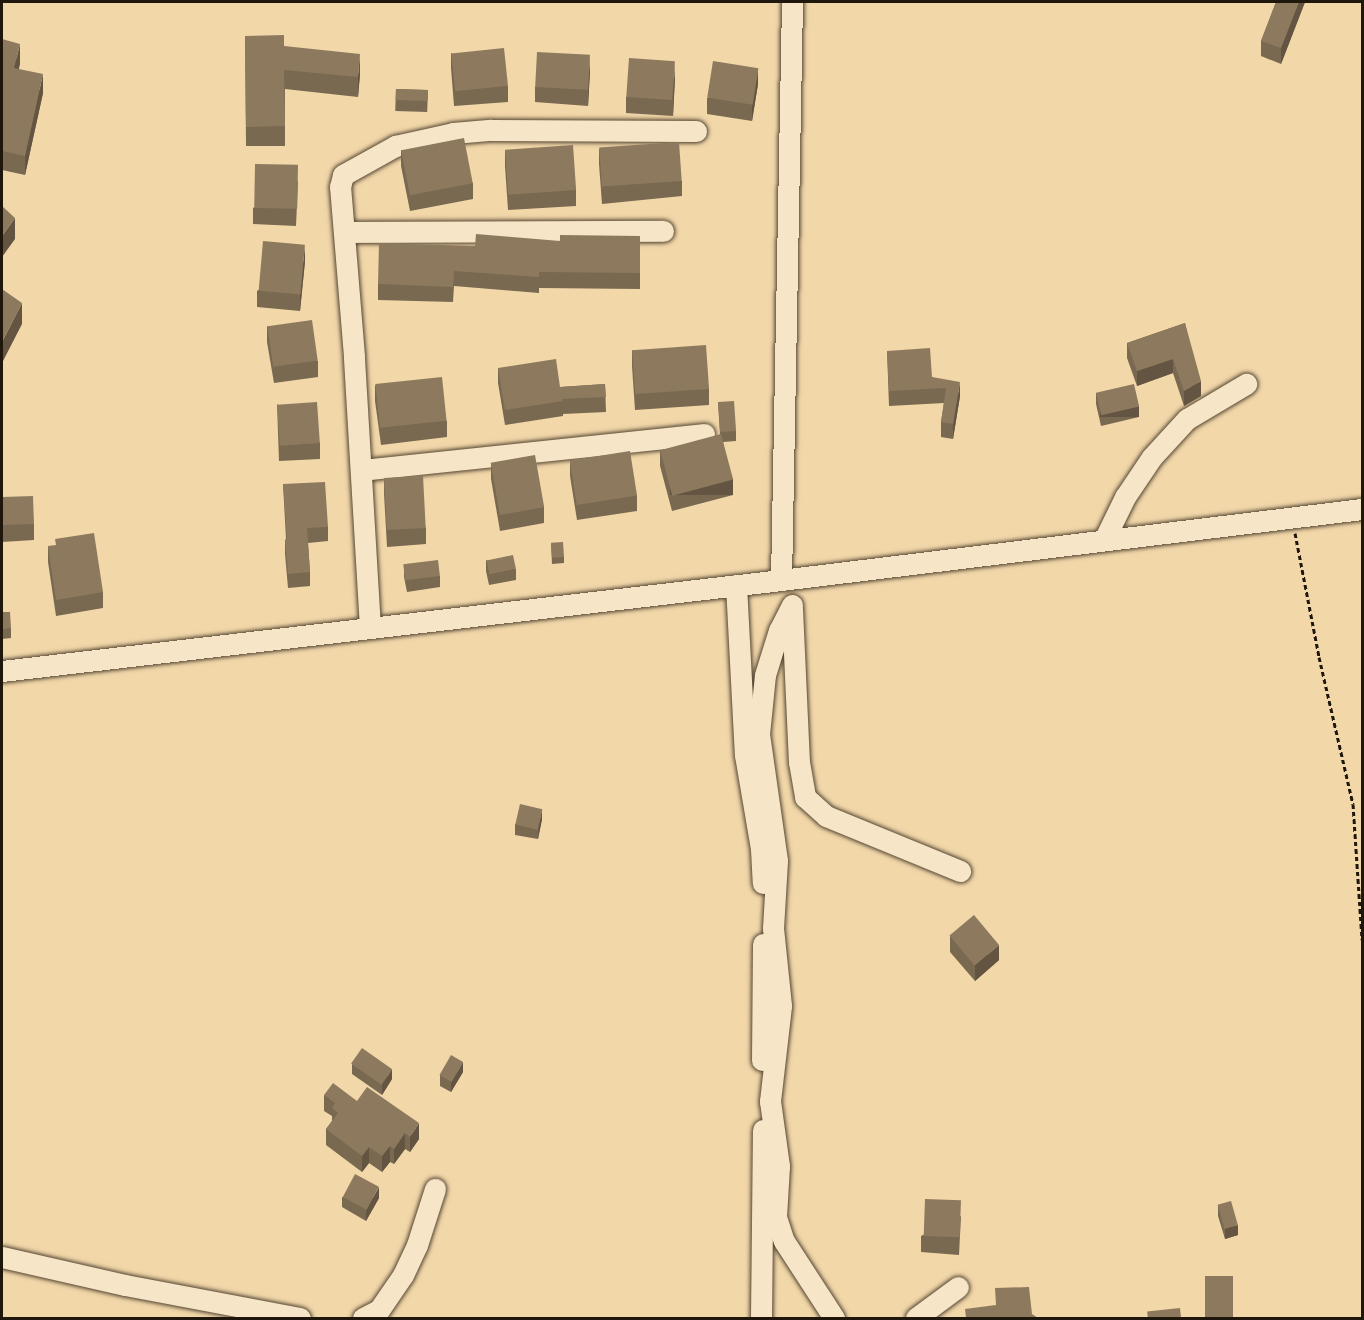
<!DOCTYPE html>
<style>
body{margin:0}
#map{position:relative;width:1364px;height:1320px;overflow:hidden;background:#f2d7a9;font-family:Vollkorn,serif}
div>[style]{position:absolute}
.path>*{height:3px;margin-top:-1.5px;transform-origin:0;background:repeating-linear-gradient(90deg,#1f160c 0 4.5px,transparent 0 7.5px)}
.roads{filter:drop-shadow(0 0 2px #544633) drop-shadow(0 0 2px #544633)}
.minor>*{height:21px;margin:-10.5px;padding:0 10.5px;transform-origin:10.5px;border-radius:10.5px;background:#f7e5c7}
.wall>*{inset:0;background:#796951;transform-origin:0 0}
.shaded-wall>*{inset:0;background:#635542;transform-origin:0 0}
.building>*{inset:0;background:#8d7a5e;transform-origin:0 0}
span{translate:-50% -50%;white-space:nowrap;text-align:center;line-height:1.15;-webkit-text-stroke:5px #f7e5c7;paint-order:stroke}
.frame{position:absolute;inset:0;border:3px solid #1f160c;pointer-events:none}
</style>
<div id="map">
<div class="path">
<div style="left:1295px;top:533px;width:126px;rotate:79deg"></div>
<div style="left:1319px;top:657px;width:151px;rotate:77deg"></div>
<div style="left:1353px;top:804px;width:136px;rotate:86.2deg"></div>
</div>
<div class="roads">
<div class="minor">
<div style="left:344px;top:232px;width:319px;rotate:-0.2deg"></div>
<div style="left:361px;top:470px;width:345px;rotate:-6deg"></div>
<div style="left:1104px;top:540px;width:48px;rotate:-64deg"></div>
<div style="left:1125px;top:497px;width:48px;rotate:-56deg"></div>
<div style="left:1152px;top:457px;width:52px;rotate:-47.4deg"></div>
<div style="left:1187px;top:419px;width:69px;rotate:-30.7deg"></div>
<div style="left:781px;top:580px;width:578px;rotate:-88.91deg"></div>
<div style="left:736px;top:585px;width:170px;rotate:87deg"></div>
<div style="left:745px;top:755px;width:95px;rotate:80.3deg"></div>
<div style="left:761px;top:849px;width:34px;rotate:87deg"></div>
<div style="left:792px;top:605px;width:28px;rotate:117deg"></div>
<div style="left:779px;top:630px;width:47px;rotate:107.3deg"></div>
<div style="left:765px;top:675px;width:59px;rotate:95.8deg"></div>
<div style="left:759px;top:734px;width:128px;rotate:81.9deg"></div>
<div style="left:777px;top:861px;width:67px;rotate:93.4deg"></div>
<div style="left:773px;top:928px;width:78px;rotate:84.1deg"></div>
<div style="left:781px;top:1006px;width:96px;rotate:96.6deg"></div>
<div style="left:770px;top:1101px;width:66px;rotate:82.1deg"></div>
<div style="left:779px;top:1166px;width:51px;rotate:93.4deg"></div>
<div style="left:776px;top:1217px;width:25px;rotate:72deg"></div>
<div style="left:784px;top:1241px;width:92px;rotate:57deg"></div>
<div style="left:792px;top:609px;width:153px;rotate:87.4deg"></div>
<div style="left:799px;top:762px;width:36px;rotate:80deg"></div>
<div style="left:805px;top:797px;width:28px;rotate:42deg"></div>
<div style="left:826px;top:816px;width:145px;rotate:22.3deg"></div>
<div style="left:370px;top:628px;width:272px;rotate:-93.4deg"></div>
<div style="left:354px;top:356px;width:170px;rotate:-94.7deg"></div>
<div style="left:340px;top:187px;width:12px;rotate:-76deg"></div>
<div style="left:343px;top:175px;width:60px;rotate:-29.1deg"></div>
<div style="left:395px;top:146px;width:59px;rotate:-12.6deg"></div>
<div style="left:453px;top:133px;width:38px;rotate:-5deg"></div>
<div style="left:491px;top:130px;width:205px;rotate:0.3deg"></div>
<div style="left:2px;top:671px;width:784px;rotate:-6.66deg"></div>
<div style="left:781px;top:580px;width:585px;rotate:-6.97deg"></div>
<div style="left:762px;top:1060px;width:116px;rotate:-89.5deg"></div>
<div style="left:2px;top:1257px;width:126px;rotate:12.8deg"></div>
<div style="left:125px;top:1285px;width:178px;rotate:10.7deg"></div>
<div style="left:363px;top:1318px;width:18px;rotate:-27deg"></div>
<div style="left:379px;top:1310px;width:42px;rotate:-55.6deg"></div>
<div style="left:403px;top:1275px;width:33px;rotate:-65deg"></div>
<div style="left:417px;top:1245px;width:59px;rotate:-72.2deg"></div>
<div style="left:761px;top:1318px;width:188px;rotate:-89.4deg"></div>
<div style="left:916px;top:1318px;width:52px;rotate:-36.4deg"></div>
</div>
</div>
<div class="wall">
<div style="clip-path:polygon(1276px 2px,1305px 2px,1281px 64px,1261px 56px,1261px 41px)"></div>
<div style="clip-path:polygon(245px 36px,284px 46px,360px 74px,358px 97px,285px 89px,285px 146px,246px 146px)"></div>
<div style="clip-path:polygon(2px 39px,20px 63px,19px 69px,43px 93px,25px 175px,2px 170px)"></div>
<div style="clip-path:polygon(451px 53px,508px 86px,508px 102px,454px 106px,451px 68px)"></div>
<div style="clip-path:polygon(590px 71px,588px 106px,535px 102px,535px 87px)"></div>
<div style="clip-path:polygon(675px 77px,673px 116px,626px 113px,626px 97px)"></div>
<div style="clip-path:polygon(758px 84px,752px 121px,707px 114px,707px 98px)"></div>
<div style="left:396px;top:89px;width:32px;height:22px;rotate:2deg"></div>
<div style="clip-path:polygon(599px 149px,682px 181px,682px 196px,602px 204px,599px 164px)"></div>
<div style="clip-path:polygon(401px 150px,473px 183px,473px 199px,410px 211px,401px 166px)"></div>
<div style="clip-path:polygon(505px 150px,576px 190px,576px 206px,508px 210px,505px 166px)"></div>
<div style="clip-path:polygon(298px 181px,296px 226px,253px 224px,253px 208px)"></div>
<div style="clip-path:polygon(640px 236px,640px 289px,539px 288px,539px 293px,454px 286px,453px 302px,378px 300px,378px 284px,475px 246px)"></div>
<div style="clip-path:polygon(305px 261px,300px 311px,257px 307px,257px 291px)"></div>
<div style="clip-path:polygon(1185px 323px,1201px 396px,1184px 406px,1173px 373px,1137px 386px,1127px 358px,1127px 343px)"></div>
<div style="clip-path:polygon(267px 326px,318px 361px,318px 377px,274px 383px,267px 342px)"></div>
<div style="clip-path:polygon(632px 350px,709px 389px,709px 405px,635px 410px,632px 366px)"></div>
<div style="clip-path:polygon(887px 351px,932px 377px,960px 396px,953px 439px,941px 437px,941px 422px,944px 403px,889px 406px)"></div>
<div style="clip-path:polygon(498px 368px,560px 387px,605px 384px,606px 412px,563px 414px,563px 416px,505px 425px,498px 383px)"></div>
<div style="clip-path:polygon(375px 385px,447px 421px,447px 437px,381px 445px,375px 401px)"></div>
<div style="clip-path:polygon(1096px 393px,1139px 417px,1101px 426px,1096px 404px)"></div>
<div style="clip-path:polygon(718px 402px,736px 431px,736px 441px,723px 442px,733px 495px,672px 511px,660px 466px,660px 451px,720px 435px)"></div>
<div style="clip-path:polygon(277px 404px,320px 443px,320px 459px,279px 461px)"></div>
<div style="clip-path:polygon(570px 460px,637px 495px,637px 511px,577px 520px,570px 476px)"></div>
<div style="clip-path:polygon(491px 463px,544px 507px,544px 523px,500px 531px,491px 479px)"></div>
<div style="clip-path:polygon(384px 478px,426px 528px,426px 544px,387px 547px,384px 494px)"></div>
<div style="clip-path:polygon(283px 484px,328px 527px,328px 541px,308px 543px,310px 572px,310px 586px,288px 588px,285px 554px,285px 540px,286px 539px)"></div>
<div style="clip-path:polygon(2px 498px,34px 524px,34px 540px,2px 542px)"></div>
<div style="clip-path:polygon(551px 543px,564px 557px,564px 563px,552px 564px)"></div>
<div style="clip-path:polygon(48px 546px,103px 592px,103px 608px,56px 616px,48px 562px)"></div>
<div style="clip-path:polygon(486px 560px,516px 569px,516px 580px,489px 585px,486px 571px)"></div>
<div style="clip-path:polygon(404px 566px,440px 576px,440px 587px,407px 592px,404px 577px)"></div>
<div style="clip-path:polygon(2px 612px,11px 628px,11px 638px,2px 639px)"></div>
<div style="clip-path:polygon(542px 819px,538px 839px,515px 835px,515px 824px)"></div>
<div style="clip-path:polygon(950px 936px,999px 960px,975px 981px,950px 952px)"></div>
<div style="clip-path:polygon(352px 1064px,392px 1079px,382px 1095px,352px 1074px)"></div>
<div style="clip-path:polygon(463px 1072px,451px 1092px,440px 1086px,440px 1075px)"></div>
<div style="clip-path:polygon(324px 1095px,357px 1101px,419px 1139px,410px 1152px,405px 1149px,394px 1164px,390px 1162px,382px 1172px,369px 1163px,362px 1172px,326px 1145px,326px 1129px,332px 1121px,332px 1116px,324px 1111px)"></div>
<div style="clip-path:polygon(342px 1197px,379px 1198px,366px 1221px,342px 1207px)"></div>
<div style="clip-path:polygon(1218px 1205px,1238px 1235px,1225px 1239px,1218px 1216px)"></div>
<div style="clip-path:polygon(961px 1216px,959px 1255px,921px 1252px,921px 1236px)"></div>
</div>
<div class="shaded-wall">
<div style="clip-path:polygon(1299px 2px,1305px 2px,1281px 64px,1281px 48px)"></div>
<div style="clip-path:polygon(20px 44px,20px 63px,14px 87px,14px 68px)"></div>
<div style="clip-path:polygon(360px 54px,360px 74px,358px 97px,358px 77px)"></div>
<div style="clip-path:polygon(590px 55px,590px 71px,588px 106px,588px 90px)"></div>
<div style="clip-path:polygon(675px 61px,675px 77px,673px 116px,673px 100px)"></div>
<div style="clip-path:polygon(758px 68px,758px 84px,752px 121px,752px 105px)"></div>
<div style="clip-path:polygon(43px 74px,43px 93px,25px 175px,25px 156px)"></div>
<div style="clip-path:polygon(15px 218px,15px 239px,2px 257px,2px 236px)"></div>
<div style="clip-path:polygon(305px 245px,305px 261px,300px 311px,300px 295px)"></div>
<div style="clip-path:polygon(22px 303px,22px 324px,2px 363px,2px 342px)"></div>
<div style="clip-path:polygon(1173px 359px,1173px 373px,1137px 386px,1137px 371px)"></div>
<div style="clip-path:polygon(1201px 381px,1201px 396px,1184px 406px,1184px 391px)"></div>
<div style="clip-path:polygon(960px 382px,960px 396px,953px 439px,953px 424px)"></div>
<div style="left:1139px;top:406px;width:11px;height:39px;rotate:90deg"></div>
<div style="left:733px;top:479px;width:16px;height:63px;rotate:90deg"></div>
<div style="clip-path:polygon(542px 809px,542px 819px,538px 839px,538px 829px)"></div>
<div style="clip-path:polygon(999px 945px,999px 960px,975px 981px,975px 965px)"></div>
<div style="clip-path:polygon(463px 1062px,463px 1072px,451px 1092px,451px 1082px)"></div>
<div style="clip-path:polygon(392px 1069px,392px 1079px,382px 1095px,382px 1084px)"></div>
<div style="clip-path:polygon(419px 1123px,419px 1139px,410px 1152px,410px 1137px)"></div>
<div style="clip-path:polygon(405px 1133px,405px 1149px,394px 1164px,394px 1149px)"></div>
<div style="clip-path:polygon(390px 1146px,390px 1162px,382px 1172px,382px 1156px)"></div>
<div style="clip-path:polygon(369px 1147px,369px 1163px,362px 1172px,362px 1156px)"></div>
<div style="clip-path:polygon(379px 1187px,379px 1198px,366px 1221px,366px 1210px)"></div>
<div style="clip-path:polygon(1238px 1225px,1238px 1235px,1225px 1239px,1225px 1228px)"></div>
</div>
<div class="building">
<div style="clip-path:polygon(1276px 2px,1299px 2px,1281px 48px,1261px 41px)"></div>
<div style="clip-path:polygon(284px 35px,284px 46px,360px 54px,358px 77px,284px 70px,285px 126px,246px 127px,245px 36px)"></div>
<div style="clip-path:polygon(2px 39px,20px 44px,14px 68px,43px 74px,25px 156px,2px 151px)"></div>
<div style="left:504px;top:48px;width:38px;height:53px;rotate:84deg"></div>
<div style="left:537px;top:52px;width:53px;height:35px;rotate:3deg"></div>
<div style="left:629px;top:58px;width:46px;height:39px;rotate:4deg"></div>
<div style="left:713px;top:61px;width:46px;height:37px;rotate:9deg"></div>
<div style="left:396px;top:89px;width:32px;height:11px;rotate:2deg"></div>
<div style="left:464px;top:138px;width:46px;height:64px;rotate:79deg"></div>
<div style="left:679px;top:142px;width:39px;height:80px;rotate:86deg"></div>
<div style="left:573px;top:145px;width:45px;height:68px;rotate:86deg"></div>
<div style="left:255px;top:164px;width:43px;height:44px;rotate:1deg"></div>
<div style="clip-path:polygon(2px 206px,15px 218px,2px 236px)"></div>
<div style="clip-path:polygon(476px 234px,560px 241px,560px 235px,640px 236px,640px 273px,539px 272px,539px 277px,454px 271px,453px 287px,378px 284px,379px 243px,475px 246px)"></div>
<div style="left:263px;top:241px;width:42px;height:50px;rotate:5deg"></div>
<div style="clip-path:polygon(2px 289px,22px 303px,2px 342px)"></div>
<div style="left:312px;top:320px;width:41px;height:45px;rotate:82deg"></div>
<div style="clip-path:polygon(1185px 323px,1201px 381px,1184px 391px,1173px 359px,1137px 371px,1127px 343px)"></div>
<div style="left:706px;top:345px;width:44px;height:74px;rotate:86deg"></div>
<div style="clip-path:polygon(930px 348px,932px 377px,960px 382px,953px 424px,941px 422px,946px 388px,889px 391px,887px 351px)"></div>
<div style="clip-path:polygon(556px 359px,560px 387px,605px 384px,606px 397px,562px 399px,563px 401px,505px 410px,498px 368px)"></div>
<div style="left:442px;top:377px;width:44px;height:67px;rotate:84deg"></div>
<div style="left:1134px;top:384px;width:23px;height:39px;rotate:77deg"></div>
<div style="left:734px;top:401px;width:30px;height:16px;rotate:86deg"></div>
<div style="left:317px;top:402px;width:41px;height:40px;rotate:86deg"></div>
<div style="left:721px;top:434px;width:47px;height:63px;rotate:75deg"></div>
<div style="left:630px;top:451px;width:45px;height:61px;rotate:81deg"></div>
<div style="left:535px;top:455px;width:53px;height:45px;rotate:80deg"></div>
<div style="left:423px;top:476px;width:52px;height:39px;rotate:87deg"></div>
<div style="clip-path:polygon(325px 482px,328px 527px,307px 528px,310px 572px,288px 574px,285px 540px,287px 539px,283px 484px)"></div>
<div style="left:33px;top:496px;width:28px;height:31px;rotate:88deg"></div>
<div style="clip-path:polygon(94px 533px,103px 592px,56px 600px,48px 546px,56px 545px,55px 539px)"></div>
<div style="left:563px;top:542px;width:15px;height:12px;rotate:86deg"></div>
<div style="left:513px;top:555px;width:14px;height:27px;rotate:78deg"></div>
<div style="left:438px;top:560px;width:16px;height:35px;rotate:83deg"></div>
<div style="clip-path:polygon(2px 612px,10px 612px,11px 628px,2px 629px)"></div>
<div style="left:520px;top:804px;width:23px;height:21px;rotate:13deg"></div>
<div style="left:974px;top:915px;width:39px;height:32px;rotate:50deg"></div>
<div style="left:362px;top:1048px;width:37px;height:19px;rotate:35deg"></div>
<div style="left:451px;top:1055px;width:14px;height:23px;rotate:30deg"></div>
<div style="clip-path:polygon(333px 1083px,357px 1101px,367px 1087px,419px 1123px,410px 1137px,405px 1133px,394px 1149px,390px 1146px,382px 1156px,369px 1147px,362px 1156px,326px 1129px,338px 1113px,332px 1108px,335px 1103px,324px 1095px)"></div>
<div style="left:355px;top:1174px;width:27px;height:26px;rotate:28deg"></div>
<div style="left:925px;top:1199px;width:36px;height:37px;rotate:2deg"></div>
<div style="left:1231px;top:1201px;width:25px;height:14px;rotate:74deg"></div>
<div style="left:1233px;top:1276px;width:42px;height:28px;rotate:90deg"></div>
<div style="clip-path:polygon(1029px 1287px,1032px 1314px,1038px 1318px,966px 1318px,965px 1309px,996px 1305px,995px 1288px)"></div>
<div style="left:1180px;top:1308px;width:10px;height:33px;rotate:84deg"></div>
</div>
<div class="frame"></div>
</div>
